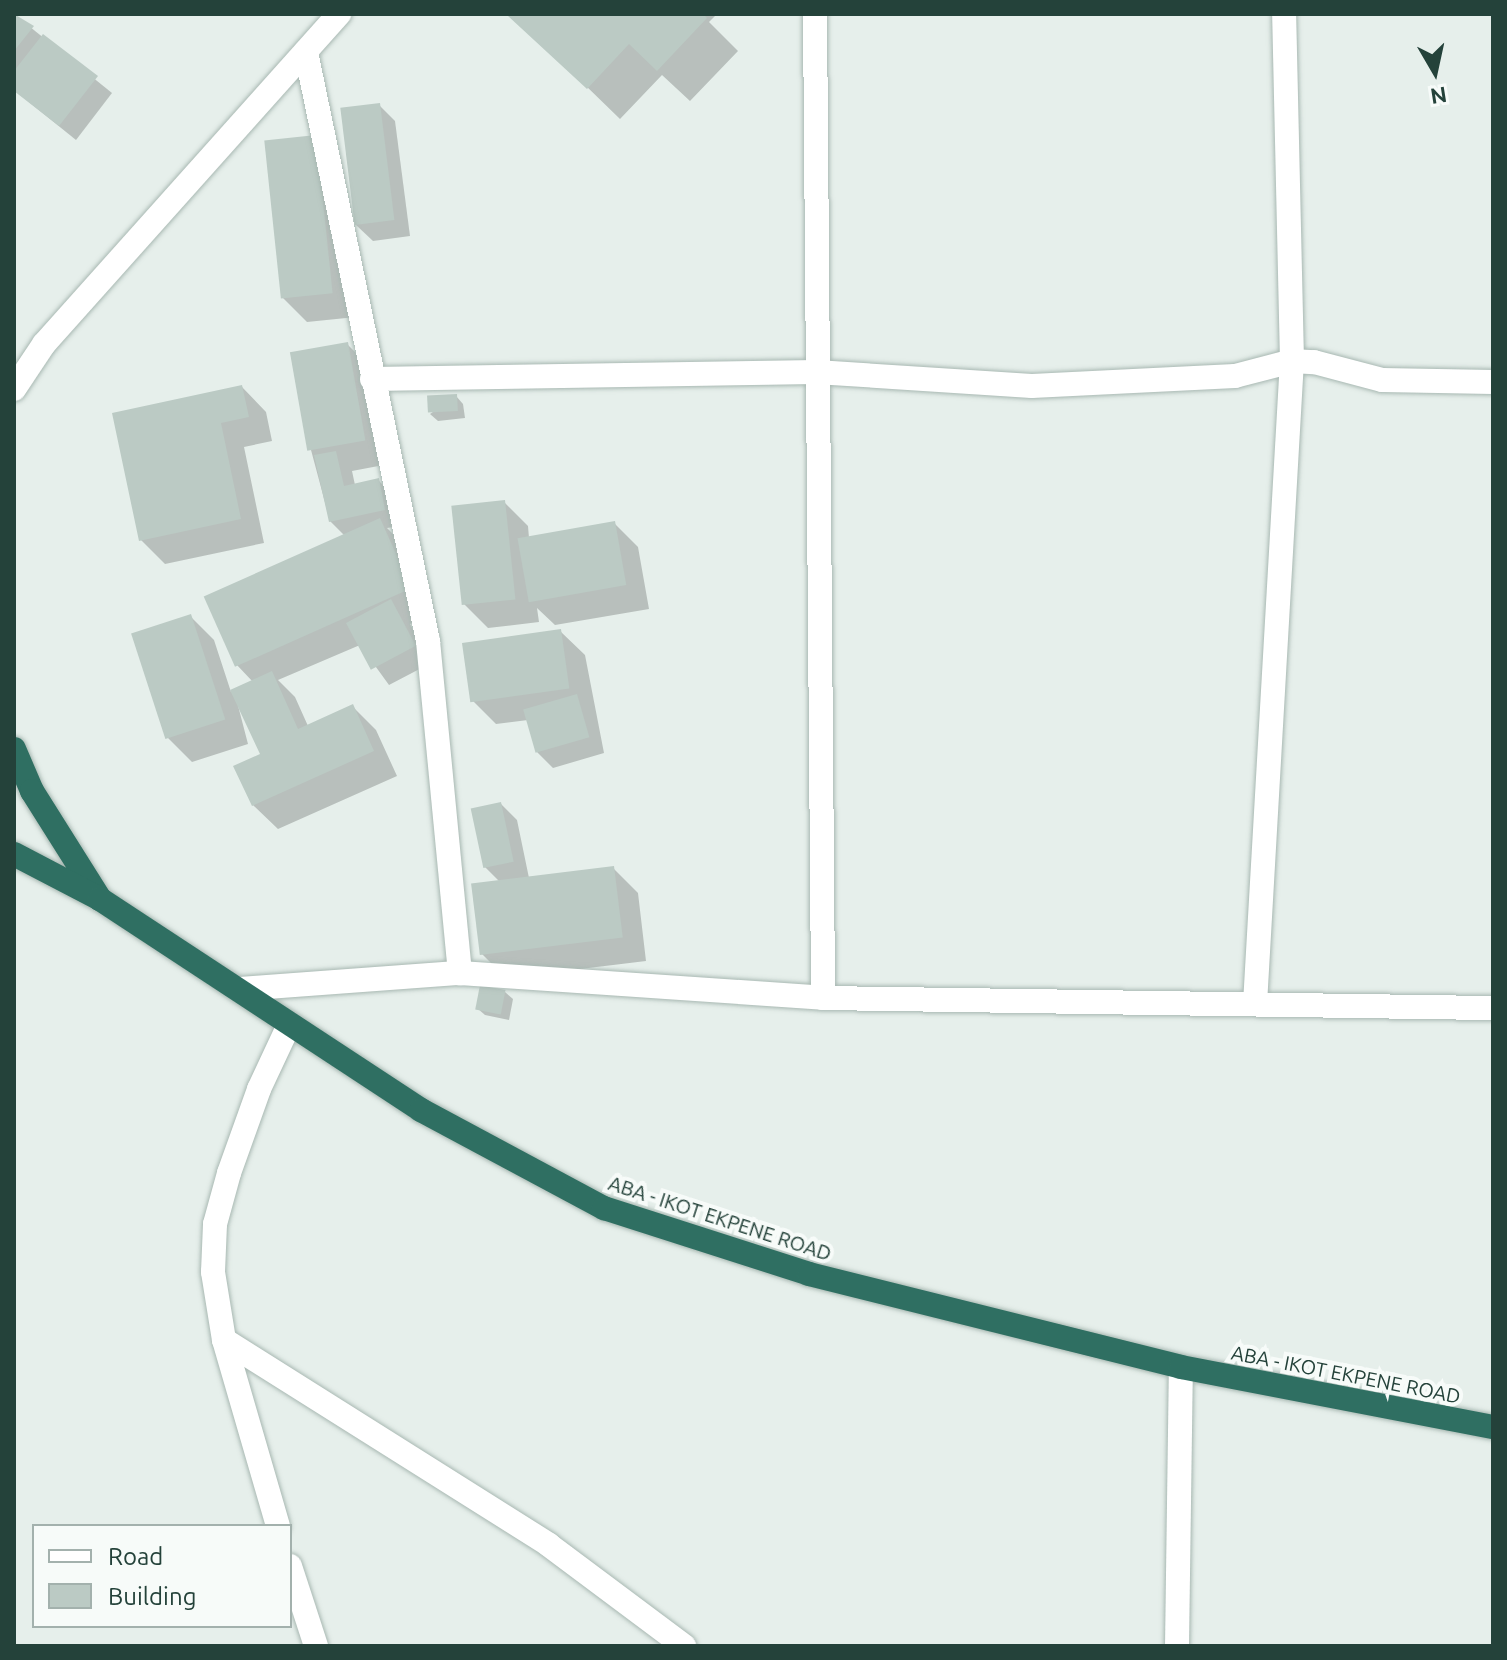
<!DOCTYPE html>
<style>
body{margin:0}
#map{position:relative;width:1507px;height:1660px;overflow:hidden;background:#e6efeb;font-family:Ubuntu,sans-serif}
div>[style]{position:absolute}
.shadow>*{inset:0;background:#0003}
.building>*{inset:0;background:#bbcac4;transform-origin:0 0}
.roads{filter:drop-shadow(0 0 2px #a8b8b2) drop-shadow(0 0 2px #a8b8b2)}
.street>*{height:24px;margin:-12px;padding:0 12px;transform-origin:12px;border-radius:12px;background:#fff}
.secondary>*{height:24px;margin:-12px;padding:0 12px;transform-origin:12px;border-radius:12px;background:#fff}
.highway>*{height:24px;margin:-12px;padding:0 12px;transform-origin:12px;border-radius:12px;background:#2f6f62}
span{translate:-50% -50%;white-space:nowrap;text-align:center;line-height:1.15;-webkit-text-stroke:8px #f7fbf9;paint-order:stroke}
.street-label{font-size:20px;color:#24423a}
.frame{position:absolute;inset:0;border:16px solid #24423a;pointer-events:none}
.legend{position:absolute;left:32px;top:1524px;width:260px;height:104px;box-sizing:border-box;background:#f7fbf9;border:2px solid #a3b1ad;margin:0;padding:10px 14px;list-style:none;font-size:24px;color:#24423a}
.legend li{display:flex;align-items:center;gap:16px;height:40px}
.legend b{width:40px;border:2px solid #a3b1ad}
.north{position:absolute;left:1395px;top:32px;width:80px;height:80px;-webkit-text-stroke:6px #f7fbf9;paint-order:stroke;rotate:171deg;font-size:22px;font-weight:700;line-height:32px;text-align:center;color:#24423a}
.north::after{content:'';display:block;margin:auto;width:28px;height:36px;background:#24423a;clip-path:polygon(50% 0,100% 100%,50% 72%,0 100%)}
</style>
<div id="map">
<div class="shadow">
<div style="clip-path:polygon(14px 14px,112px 93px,76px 140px,14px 90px)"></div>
<div style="clip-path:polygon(512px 14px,717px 14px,709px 22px,738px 51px,690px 101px,662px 75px,620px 119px)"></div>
<div style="clip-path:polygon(379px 105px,395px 121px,410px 236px,373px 241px,356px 225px)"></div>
<div style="clip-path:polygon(316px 137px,356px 317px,307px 322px,283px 298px)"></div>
<div style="clip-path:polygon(347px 344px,371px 368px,389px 464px,352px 471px,355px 485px,378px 480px,394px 496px,400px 526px,387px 528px,404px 545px,434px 613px,410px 624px,431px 663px,389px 685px,360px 645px,278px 680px,295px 697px,308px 726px,352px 706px,376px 730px,397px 776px,278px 829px,253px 805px,262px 754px,235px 694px,248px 744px,192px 762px,168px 738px,190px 616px,214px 640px,231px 692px,253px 682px,236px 664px,345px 536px,330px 521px,311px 450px)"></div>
<div style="clip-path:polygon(242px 387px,266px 412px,272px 441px,244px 447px,264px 543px,165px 564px,141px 540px)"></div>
<div style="clip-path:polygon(456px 396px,463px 404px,465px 418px,438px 421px,430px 414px)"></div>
<div style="clip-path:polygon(504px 502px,528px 526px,529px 538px,614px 523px,638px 547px,649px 609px,555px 625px,537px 608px,539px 622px,488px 628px,464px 604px)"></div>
<div style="clip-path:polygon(560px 631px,585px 655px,604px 753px,553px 768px,537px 752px,528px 720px,496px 724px,472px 700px)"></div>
<div style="clip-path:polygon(501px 804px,517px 820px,529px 878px,613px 868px,638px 893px,646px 961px,506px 978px,482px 954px,499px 881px,485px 867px)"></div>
<div style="clip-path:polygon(505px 992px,513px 999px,509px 1020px,485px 1015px,477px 1008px)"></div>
</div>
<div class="building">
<div style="clip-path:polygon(14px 14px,34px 26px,14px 51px)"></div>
<div style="clip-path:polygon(703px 14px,707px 18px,657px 71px,629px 44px,587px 89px,508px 16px)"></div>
<div style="clip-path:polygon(43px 34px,98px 76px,59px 126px,14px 91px,14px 71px)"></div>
<div style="left:380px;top:103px;width:118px;height:40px;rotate:83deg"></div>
<div style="left:316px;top:135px;width:159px;height:52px;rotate:84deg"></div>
<div style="left:348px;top:342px;width:100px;height:59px;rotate:80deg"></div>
<div style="clip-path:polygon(242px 385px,249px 417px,221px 423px,241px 519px,139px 541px,112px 413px)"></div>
<div style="left:457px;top:394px;width:17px;height:30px;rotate:87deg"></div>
<div style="clip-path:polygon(336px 451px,344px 486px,379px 478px,385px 510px,329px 522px,314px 455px)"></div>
<div style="left:505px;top:500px;width:100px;height:54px;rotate:84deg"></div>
<div style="left:380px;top:518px;width:77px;height:193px;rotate:66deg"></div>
<div style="left:615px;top:521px;width:65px;height:99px;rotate:80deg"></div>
<div style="left:391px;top:599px;width:53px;height:51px;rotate:62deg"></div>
<div style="left:191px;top:614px;width:111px;height:63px;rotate:72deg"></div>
<div style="left:561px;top:629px;width:60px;height:100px;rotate:82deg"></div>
<div style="clip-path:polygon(272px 671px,298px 729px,353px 704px,374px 751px,252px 806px,233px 766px,260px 754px,230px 690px)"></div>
<div style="left:577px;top:694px;width:45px;height:56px;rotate:74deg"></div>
<div style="left:501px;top:802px;width:61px;height:31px;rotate:78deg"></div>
<div style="left:614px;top:866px;width:72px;height:144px;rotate:83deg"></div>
<div style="left:480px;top:985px;width:26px;height:25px;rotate:11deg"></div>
</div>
<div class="roads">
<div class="street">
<div style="left:815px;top:14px;width:984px;rotate:89.53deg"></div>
<div style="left:306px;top:52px;width:602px;rotate:78.3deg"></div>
<div style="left:428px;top:641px;width:334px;rotate:84.5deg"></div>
<div style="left:372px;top:379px;width:444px;rotate:-0.9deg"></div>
<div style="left:816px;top:372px;width:216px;rotate:3.7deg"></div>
<div style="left:1032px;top:386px;width:203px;rotate:-2.8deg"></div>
<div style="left:1235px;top:376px;width:59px;rotate:-14.7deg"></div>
<div style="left:1292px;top:361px;width:22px;rotate:3deg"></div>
<div style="left:1314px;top:362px;width:70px;rotate:14.8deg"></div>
<div style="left:1382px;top:380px;width:111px;rotate:1deg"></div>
<div style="left:14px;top:389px;width:54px;rotate:-56.3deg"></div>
<div style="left:44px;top:344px;width:443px;rotate:-48.2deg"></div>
<div style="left:240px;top:989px;width:221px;rotate:-4.2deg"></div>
<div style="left:460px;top:973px;width:364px;rotate:3.9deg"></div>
<div style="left:823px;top:998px;width:670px;rotate:0.86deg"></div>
<div style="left:1255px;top:1004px;width:644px;rotate:-86.71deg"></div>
<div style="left:1292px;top:361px;width:347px;rotate:-91.3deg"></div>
<div style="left:224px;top:1340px;width:384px;rotate:32.2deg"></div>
<div style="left:549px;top:1545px;width:169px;rotate:36.8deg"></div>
<div style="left:1177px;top:1646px;width:279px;rotate:-89.2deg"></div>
</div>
<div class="secondary">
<div style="left:278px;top:1526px;width:194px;rotate:-106.2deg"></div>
<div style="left:224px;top:1340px;width:69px;rotate:-99.2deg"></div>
<div style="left:213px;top:1272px;width:48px;rotate:-87.6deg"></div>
<div style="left:215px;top:1224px;width:53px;rotate:-74.6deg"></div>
<div style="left:229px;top:1173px;width:89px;rotate:-70.3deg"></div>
<div style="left:259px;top:1089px;width:68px;rotate:-64.9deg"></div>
<div style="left:290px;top:1566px;width:84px;rotate:72deg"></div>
</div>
<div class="highway">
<div style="left:14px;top:749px;width:46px;rotate:66.8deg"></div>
<div style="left:32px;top:791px;width:128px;rotate:57.8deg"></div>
<div style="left:14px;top:854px;width:97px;rotate:27.6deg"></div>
<div style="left:100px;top:899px;width:384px;rotate:33.3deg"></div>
<div style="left:421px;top:1110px;width:208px;rotate:28.2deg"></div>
<div style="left:604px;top:1208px;width:215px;rotate:17.8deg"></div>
<div style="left:809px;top:1274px;width:383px;rotate:14deg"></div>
<div style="left:1181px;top:1367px;width:318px;rotate:10.9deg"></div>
</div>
</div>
<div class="street-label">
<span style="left:720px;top:1218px;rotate:18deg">ABA - IKOT EKPENE ROAD</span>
<span style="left:1346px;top:1374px;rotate:11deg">ABA - IKOT EKPENE ROAD</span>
</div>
<div class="frame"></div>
<ul class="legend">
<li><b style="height:10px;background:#fff"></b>Road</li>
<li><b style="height:22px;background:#bbcac4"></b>Building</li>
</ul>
<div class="north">N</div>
</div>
